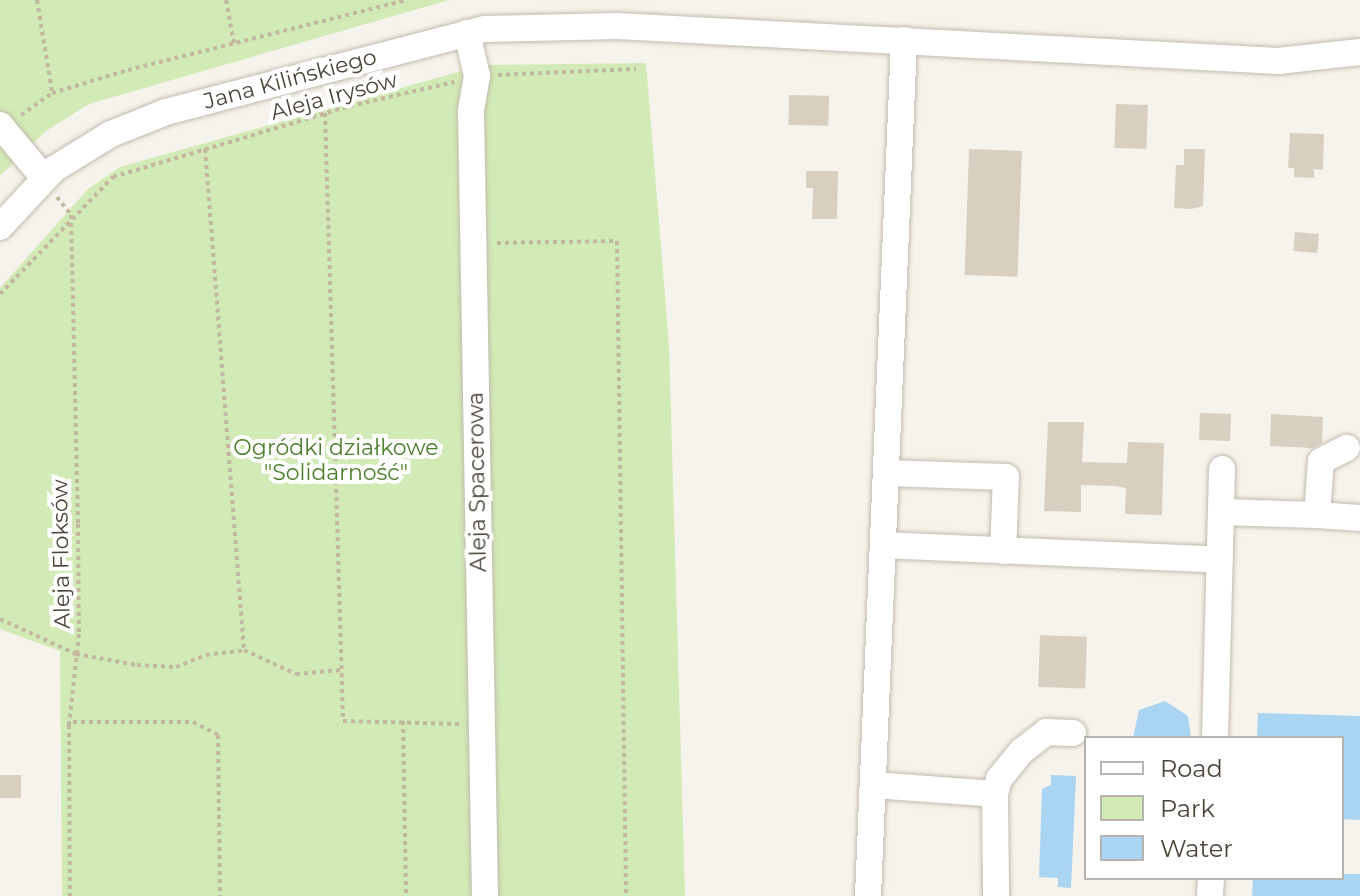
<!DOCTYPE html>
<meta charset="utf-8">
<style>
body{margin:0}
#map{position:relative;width:1360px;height:896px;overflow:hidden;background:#f6f3ec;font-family:Montserrat,sans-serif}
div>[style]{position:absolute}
.green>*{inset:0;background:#d2eab5}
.water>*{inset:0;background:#a9d4f2}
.building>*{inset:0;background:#d8cfc1;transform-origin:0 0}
.path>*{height:4px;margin-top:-2px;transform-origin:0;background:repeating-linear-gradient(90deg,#c4b79f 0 4px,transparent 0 8px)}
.roads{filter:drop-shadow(0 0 2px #c2bbae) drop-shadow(0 0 2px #c2bbae)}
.minor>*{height:26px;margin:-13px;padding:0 13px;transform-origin:13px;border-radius:13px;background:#fff}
span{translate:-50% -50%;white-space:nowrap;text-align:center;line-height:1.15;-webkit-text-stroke:8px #fff;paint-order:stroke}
.street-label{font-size:22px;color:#4b4439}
.park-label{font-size:22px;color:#4a7f2a}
.legend{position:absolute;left:1084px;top:736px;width:260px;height:144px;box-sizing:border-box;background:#fff;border:2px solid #b7b4b0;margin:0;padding:10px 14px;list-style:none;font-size:24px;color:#4b4439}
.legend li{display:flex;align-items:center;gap:16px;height:40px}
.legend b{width:40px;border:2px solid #b7b4b0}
</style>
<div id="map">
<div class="green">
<div style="clip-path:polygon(0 0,449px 0,89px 104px,46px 131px,0 176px)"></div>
<div style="clip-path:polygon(646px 63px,669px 345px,685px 896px,62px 896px,60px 651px,0 629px,0 288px,88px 189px,120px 167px,483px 65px)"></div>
</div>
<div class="water">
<div style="clip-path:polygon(1165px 701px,1188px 716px,1191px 738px,1133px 738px,1139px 710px)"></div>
<div style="clip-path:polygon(1258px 713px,1360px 716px,1360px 820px,1342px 819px,1342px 738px,1257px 738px)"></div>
<div style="clip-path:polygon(1051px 775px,1076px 776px,1071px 888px,1058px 887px,1058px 878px,1039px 877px,1042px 789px,1051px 785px)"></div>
<div style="clip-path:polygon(1342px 874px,1360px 874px,1360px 896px,1252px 896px,1253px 878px,1342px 878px)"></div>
</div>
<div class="building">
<div style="left:789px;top:95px;width:40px;height:30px;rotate:1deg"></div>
<div style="left:1116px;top:104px;width:32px;height:44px;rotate:2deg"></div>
<div style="clip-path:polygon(1290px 133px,1324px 134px,1323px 170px,1314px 169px,1314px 178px,1294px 177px,1294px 168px,1288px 168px)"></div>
<div style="left:969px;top:149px;width:53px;height:126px;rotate:2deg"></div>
<div style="clip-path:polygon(1184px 149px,1205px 149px,1203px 206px,1191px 209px,1174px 208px,1176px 165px,1184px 165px)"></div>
<div style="clip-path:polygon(806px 171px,838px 171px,837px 219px,812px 219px,813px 188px,806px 188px)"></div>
<div style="left:1295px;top:232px;width:24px;height:19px;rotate:5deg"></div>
<div style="left:1200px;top:413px;width:31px;height:27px;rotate:2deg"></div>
<div style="clip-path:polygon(1271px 414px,1323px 417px,1322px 443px,1312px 448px,1270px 446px)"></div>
<div style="clip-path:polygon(1048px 422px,1084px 422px,1082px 462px,1127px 463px,1128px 442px,1164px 443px,1162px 515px,1125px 514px,1126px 488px,1115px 486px,1081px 485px,1081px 512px,1044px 511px)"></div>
<div style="left:1040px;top:635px;width:47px;height:52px;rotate:2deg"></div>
<div style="left:0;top:775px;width:21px;height:23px"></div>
</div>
<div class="path">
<div style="left:37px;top:0;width:93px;rotate:80.7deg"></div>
<div style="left:226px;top:0;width:44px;rotate:79.5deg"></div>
<div style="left:498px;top:75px;width:138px;rotate:-2.5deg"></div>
<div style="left:325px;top:113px;width:608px;rotate:88.3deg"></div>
<div style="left:343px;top:721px;width:118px;rotate:1.5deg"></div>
<div style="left:21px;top:115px;width:38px;rotate:-35deg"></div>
<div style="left:52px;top:93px;width:79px;rotate:-16.8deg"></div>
<div style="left:128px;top:70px;width:287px;rotate:-14.1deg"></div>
<div style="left:205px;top:149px;width:503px;rotate:85.55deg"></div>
<div style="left:57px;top:197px;width:23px;rotate:52deg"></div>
<div style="left:71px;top:215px;width:309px;rotate:88.7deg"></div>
<div style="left:78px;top:524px;width:110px;rotate:89.5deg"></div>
<div style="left:79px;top:634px;width:92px;rotate:96.3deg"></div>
<div style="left:69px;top:725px;width:171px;rotate:89.7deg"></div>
<div style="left:497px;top:243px;width:120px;rotate:-1deg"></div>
<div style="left:617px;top:241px;width:655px;rotate:89.21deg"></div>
<div style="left:0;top:294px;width:163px;rotate:-46deg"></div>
<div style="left:113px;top:177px;width:247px;rotate:-16.7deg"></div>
<div style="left:350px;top:106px;width:107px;rotate:-13deg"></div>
<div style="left:0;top:619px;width:84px;rotate:24.7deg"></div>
<div style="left:76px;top:654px;width:62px;rotate:10.2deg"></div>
<div style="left:137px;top:665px;width:39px;rotate:3deg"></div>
<div style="left:176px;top:667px;width:32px;rotate:-22deg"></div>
<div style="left:206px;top:655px;width:38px;rotate:-7deg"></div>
<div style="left:244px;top:650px;width:57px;rotate:24.8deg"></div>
<div style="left:296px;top:674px;width:45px;rotate:-5.1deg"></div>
<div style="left:403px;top:721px;width:175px;rotate:89deg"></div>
<div style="left:73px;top:722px;width:120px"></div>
<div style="left:193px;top:722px;width:28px;rotate:27deg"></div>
<div style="left:218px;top:735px;width:161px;rotate:89.3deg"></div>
</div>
<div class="roads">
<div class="minor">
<div style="left:467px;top:33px;width:44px;rotate:76.9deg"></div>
<div style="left:477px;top:76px;width:36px;rotate:100deg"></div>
<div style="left:471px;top:111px;width:785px;rotate:88.98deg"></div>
<div style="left:0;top:125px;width:69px;rotate:50.3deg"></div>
<div style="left:0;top:227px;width:79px;rotate:-47deg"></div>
<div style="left:54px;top:169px;width:67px;rotate:-31.6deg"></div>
<div style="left:111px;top:134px;width:59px;rotate:-21.8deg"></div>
<div style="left:166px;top:112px;width:330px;rotate:-14.6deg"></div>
<div style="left:485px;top:29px;width:132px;rotate:-1.3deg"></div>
<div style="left:617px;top:26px;width:662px;rotate:3.03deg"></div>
<div style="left:1278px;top:61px;width:82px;rotate:-6.3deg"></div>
<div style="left:886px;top:473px;width:120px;rotate:1.9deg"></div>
<div style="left:1006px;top:477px;width:74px;rotate:92.3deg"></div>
<div style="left:1221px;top:512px;width:96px;rotate:1.8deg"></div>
<div style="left:1317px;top:515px;width:54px;rotate:-85.8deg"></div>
<div style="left:1321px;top:461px;width:29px;rotate:-27deg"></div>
<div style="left:1317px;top:515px;width:43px;rotate:4deg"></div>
<div style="left:883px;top:545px;width:337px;rotate:2.5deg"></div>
<div style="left:1215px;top:738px;width:269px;rotate:-88.5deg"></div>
<div style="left:873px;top:785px;width:122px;rotate:4.2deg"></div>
<div style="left:995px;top:794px;width:102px;rotate:89.4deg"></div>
<div style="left:995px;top:794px;width:16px;rotate:-75deg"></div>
<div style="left:999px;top:779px;width:36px;rotate:-51deg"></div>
<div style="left:1022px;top:751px;width:31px;rotate:-38deg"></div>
<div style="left:1046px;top:732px;width:27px;rotate:2deg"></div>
<div style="left:868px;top:896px;width:857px;rotate:-87.59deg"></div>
<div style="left:1210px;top:896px;width:18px;rotate:-87deg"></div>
</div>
</div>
<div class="street-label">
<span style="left:290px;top:79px;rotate:-15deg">Jana Kilińskiego</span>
<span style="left:334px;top:96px;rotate:-15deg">Aleja Irysów</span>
<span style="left:477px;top:482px;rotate:-91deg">Aleja Spacerowa</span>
<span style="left:61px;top:554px;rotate:-91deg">Aleja Floksów</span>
</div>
<div class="park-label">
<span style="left:336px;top:460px">Ogródki działkowe<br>"Solidarność"</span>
</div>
<ul class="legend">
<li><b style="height:10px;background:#fff"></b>Road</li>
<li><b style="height:22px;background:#d2eab5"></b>Park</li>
<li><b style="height:22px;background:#a9d4f2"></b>Water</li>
</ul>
</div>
